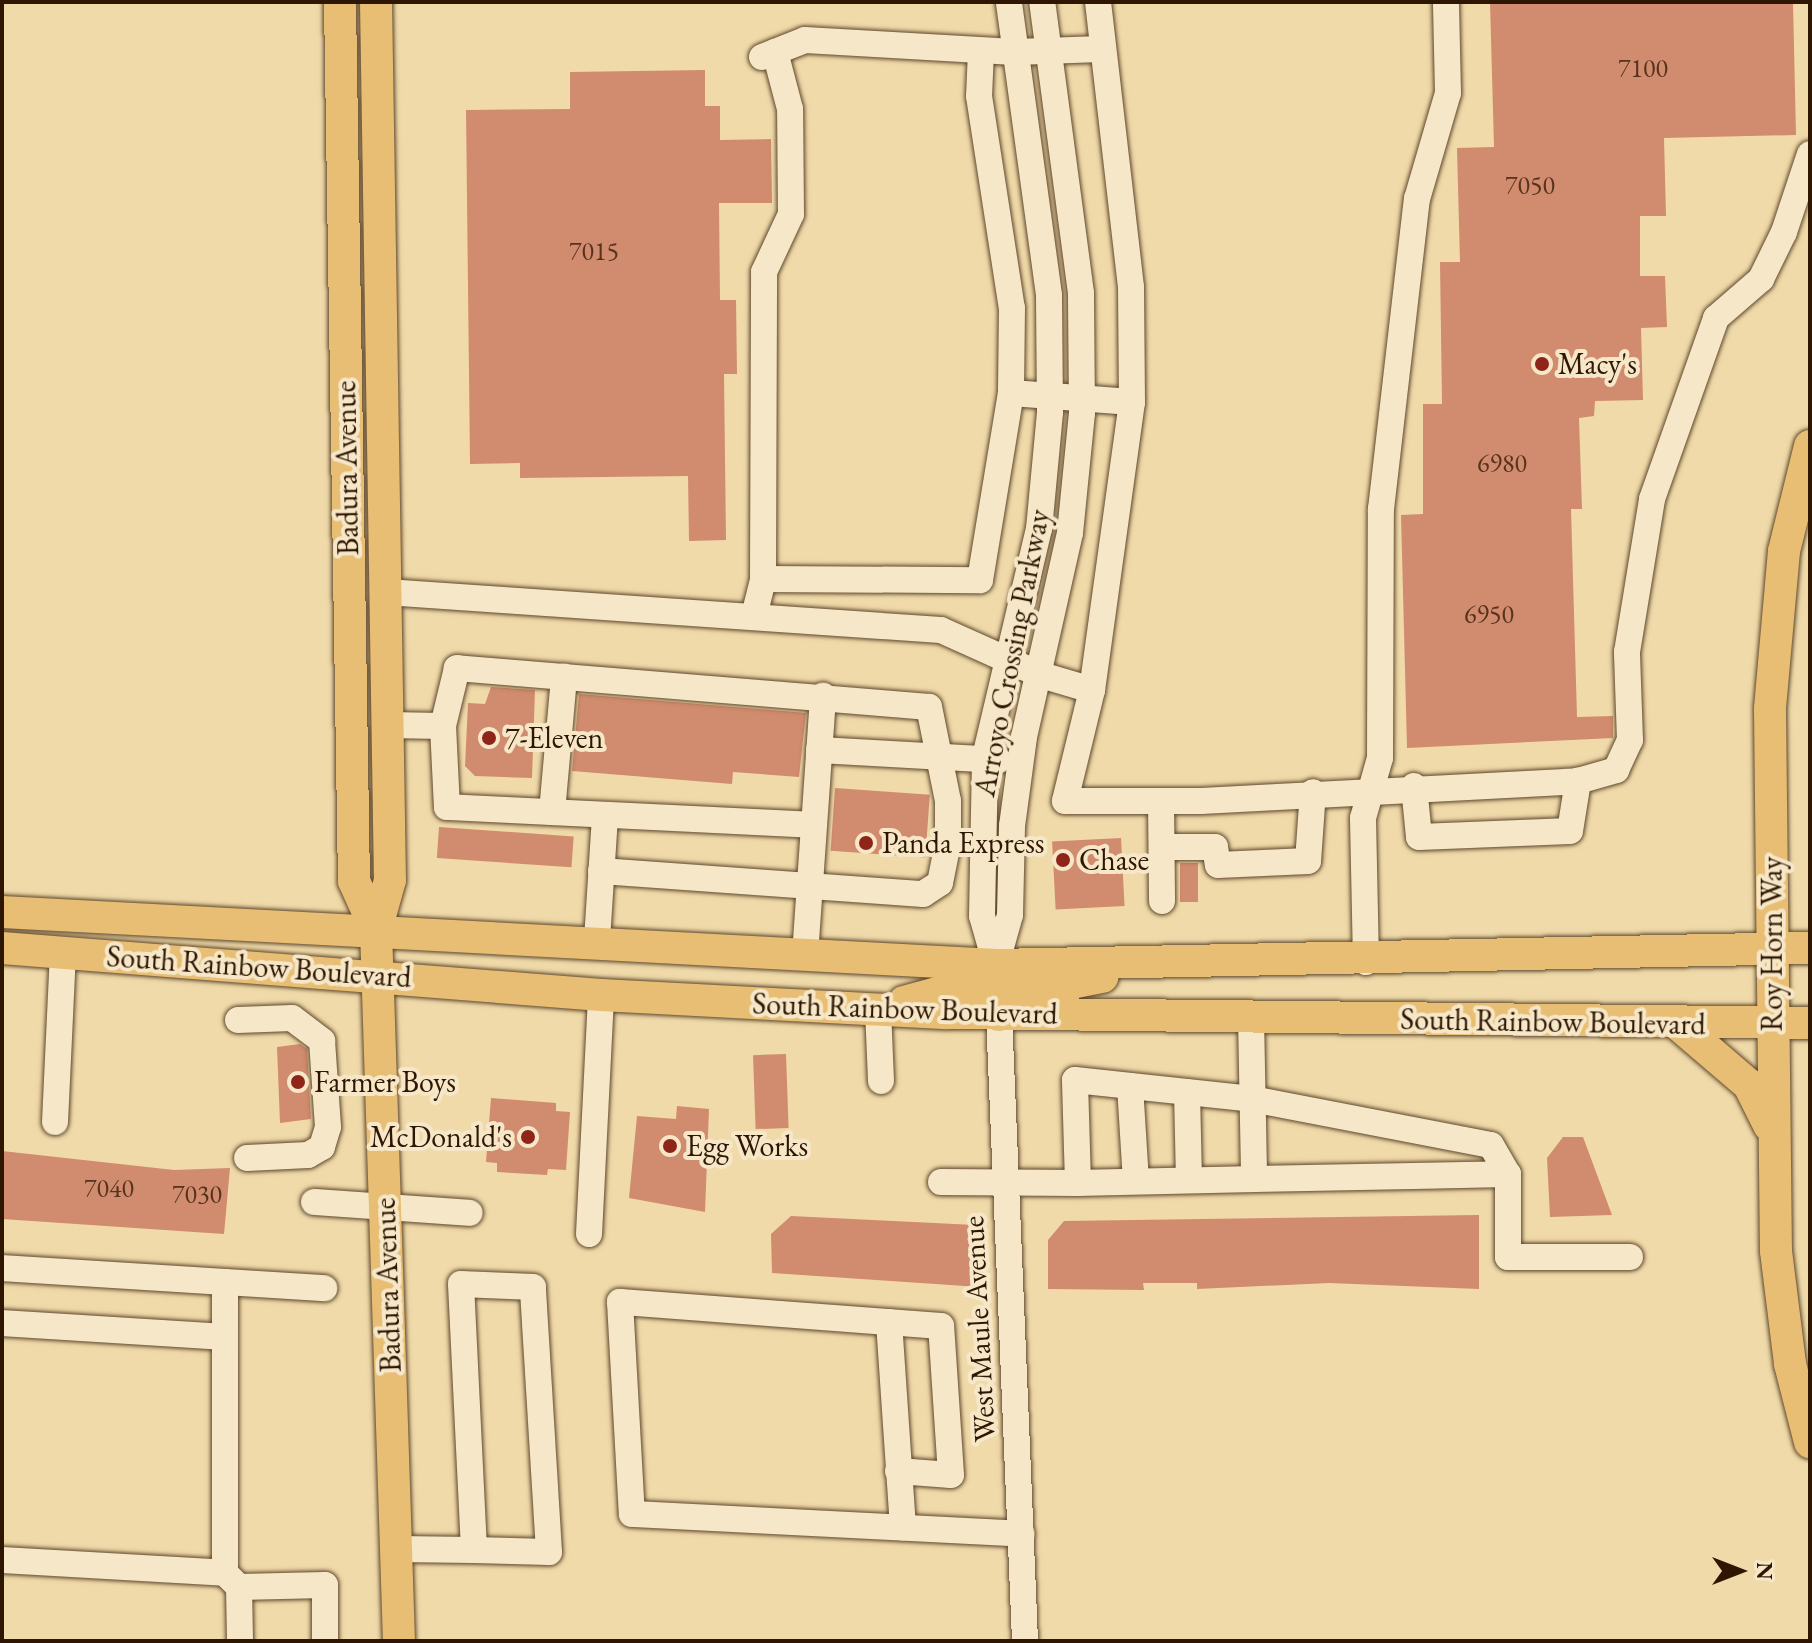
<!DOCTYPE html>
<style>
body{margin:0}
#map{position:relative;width:1812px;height:1643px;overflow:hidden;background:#f0daa9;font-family:"EB Garamond",serif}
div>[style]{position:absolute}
.building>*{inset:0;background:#d18b6e;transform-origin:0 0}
.roads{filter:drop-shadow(0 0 2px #5e472c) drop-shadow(0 0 2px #5e472c)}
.minor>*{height:26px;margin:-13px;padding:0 13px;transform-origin:13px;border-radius:13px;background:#f5e7c7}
.major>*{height:32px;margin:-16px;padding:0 16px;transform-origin:16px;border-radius:16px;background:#e8bd74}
.dots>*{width:22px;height:22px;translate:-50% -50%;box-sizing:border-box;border:4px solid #f5e7c7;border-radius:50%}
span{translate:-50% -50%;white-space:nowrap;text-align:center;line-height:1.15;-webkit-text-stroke:8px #f5e7c7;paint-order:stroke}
.number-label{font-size:26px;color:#57331e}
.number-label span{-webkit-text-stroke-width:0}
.poi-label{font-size:30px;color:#2e1603}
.left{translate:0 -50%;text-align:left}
.right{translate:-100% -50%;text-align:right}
.street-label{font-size:30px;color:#2e1603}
.frame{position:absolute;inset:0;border:4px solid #2e1603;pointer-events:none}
.north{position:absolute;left:1700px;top:1531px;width:80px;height:80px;-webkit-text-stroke:6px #f5e7c7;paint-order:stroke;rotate:90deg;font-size:22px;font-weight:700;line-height:32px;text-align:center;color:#2e1603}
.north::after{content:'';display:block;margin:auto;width:28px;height:36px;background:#2e1603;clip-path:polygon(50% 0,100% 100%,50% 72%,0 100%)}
</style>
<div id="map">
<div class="building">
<div style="clip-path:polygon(1490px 2px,1793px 2px,1796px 135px,1664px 138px,1666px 216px,1640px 216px,1640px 276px,1665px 276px,1667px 327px,1641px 328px,1643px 400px,1595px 401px,1594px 416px,1579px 418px,1582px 509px,1571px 509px,1577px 717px,1613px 716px,1613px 738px,1407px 748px,1401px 515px,1423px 514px,1423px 404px,1442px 404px,1440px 262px,1460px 262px,1457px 148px,1494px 147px)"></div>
<div style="clip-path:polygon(705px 70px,705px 106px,720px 106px,720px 140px,771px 139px,772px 203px,719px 203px,720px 300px,736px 300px,737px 374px,724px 374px,726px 540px,689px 541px,688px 476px,520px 478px,520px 463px,470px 464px,466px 110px,570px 109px,570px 72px)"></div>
<div style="clip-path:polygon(491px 687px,535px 690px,532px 778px,475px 776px,465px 766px,468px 703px,485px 704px)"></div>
<div style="clip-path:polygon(579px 694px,806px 713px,799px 777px,733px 772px,732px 784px,572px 771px)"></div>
<div style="left:835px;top:788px;width:95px;height:63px;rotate:4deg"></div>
<div style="left:439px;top:827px;width:135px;height:31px;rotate:4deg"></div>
<div style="left:1121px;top:838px;width:68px;height:69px;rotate:87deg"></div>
<div style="left:1180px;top:863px;width:18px;height:39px"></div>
<div style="clip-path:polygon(300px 1044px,307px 1049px,311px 1119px,280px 1123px,277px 1047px)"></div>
<div style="left:786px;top:1054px;width:74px;height:33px;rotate:88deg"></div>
<div style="clip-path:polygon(491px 1098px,556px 1103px,556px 1111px,570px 1112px,566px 1170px,548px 1169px,547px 1175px,497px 1172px,497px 1163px,486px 1162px)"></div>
<div style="clip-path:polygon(677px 1106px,709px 1109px,705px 1212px,629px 1198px,637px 1116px,676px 1119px)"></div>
<div style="clip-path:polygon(1563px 1137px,1583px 1137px,1612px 1215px,1550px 1217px,1547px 1158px)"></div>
<div style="clip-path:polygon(2px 1151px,174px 1170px,230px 1168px,224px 1234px,2px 1219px)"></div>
<div style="clip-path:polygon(1479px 1215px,1479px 1289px,1329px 1283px,1197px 1289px,1197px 1283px,1143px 1283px,1144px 1290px,1048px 1289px,1048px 1240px,1064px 1221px)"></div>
<div style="clip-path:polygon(791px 1216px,975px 1225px,980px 1287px,772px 1273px,771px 1234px)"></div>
</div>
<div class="roads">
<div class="minor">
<div style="left:1098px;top:2px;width:287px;rotate:83.4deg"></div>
<div style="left:1131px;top:287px;width:115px;rotate:89.5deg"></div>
<div style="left:1132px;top:402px;width:291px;rotate:97.9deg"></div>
<div style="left:1092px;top:690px;width:114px;rotate:103.7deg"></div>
<div style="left:1065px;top:801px;width:136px"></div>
<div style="left:1201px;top:801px;width:378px;rotate:-3deg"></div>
<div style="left:1578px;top:781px;width:40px;rotate:-16deg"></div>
<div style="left:1616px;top:770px;width:33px;rotate:-65deg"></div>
<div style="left:1630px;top:740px;width:88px;rotate:-92deg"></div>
<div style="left:1627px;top:652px;width:155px;rotate:-80.7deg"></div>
<div style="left:1652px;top:499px;width:192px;rotate:-70.5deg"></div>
<div style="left:1716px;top:318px;width:60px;rotate:-40.9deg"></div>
<div style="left:1761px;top:279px;width:52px;rotate:-63.9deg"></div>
<div style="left:1784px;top:232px;width:82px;rotate:-71.6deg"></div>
<div style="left:981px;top:51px;width:45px;rotate:92.5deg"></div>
<div style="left:979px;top:96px;width:215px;rotate:81.2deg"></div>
<div style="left:1012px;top:308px;width:85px;rotate:90.7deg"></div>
<div style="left:762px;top:57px;width:46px;rotate:-21.6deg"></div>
<div style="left:805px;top:40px;width:210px;rotate:3.3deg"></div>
<div style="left:1015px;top:52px;width:86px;rotate:-2deg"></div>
<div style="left:763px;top:579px;width:217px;rotate:0.3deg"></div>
<div style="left:980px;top:580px;width:190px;rotate:-80.6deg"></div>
<div style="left:1011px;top:393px;width:121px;rotate:4.3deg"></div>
<div style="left:386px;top:592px;width:556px;rotate:3.92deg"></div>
<div style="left:941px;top:630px;width:110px;rotate:24.2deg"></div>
<div style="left:1041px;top:675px;width:53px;rotate:16.4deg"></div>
<div style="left:754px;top:616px;width:38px;rotate:-76deg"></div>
<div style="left:763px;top:579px;width:307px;rotate:-89.8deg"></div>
<div style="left:764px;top:272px;width:64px;rotate:-65deg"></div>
<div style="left:791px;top:214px;width:105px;rotate:-90.5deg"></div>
<div style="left:790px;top:109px;width:59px;rotate:-104.7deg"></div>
<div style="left:388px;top:725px;width:55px;rotate:1deg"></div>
<div style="left:819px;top:750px;width:180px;rotate:3.2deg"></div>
<div style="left:1414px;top:786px;width:51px;rotate:84.4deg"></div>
<div style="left:1419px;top:837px;width:151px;rotate:-2.3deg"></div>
<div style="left:1570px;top:831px;width:51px;rotate:-80.9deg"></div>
<div style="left:1161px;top:801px;width:100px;rotate:89.4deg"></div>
<div style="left:552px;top:812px;width:136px;rotate:-84.9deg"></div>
<div style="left:1164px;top:847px;width:51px"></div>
<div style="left:1215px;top:847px;width:18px;rotate:81deg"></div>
<div style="left:1218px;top:865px;width:90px;rotate:-2.5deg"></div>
<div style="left:1308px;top:861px;width:69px;rotate:-85.9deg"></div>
<div style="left:601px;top:871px;width:323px;rotate:4.1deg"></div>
<div style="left:923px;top:894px;width:20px;rotate:-33deg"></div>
<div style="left:940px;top:883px;width:41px;rotate:-78.7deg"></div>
<div style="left:948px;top:843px;width:42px;rotate:-90deg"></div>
<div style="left:948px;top:801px;width:96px;rotate:-101.4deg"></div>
<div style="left:929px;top:707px;width:474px;rotate:-175.3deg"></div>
<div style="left:457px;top:668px;width:60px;rotate:103.6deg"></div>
<div style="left:443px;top:726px;width:81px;rotate:87.2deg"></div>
<div style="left:447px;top:807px;width:367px;rotate:2.8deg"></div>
<div style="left:597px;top:940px;width:125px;rotate:-86.3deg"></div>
<div style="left:805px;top:955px;width:260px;rotate:-86deg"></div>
<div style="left:1366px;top:962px;width:144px;rotate:-91.2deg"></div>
<div style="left:1363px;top:818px;width:62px;rotate:-74.2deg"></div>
<div style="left:1380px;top:758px;width:249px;rotate:-89.8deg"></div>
<div style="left:1381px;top:509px;width:312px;rotate:-83.4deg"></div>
<div style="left:1417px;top:199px;width:110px;rotate:-73.7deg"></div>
<div style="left:1448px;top:93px;width:91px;rotate:-91.3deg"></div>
<div style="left:996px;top:965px;width:51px;rotate:-105.9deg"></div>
<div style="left:982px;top:916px;width:159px;rotate:-88.9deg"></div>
<div style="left:985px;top:757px;width:234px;rotate:-76.7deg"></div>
<div style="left:1039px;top:529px;width:118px;rotate:-84.6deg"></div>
<div style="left:1050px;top:412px;width:117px;rotate:-90.5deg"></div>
<div style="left:1049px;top:295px;width:296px;rotate:-97.8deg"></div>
<div style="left:996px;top:965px;width:52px;rotate:-74.4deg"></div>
<div style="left:1010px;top:915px;width:89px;rotate:-88.7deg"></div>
<div style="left:1012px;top:826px;width:90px;rotate:-82.3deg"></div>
<div style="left:1024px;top:737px;width:209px;rotate:-77.3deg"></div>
<div style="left:1070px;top:533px;width:121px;rotate:-84.3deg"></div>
<div style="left:1082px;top:413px;width:120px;rotate:-90.5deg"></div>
<div style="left:1081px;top:293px;width:294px;rotate:-97.6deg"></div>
<div style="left:878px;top:1009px;width:72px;rotate:87.6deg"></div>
<div style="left:999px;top:1015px;width:627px;rotate:87.62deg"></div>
<div style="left:1251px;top:1017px;width:162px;rotate:88.9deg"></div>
<div style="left:1254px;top:1179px;width:254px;rotate:-1.1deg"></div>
<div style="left:1508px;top:1174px;width:83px;rotate:90deg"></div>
<div style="left:1508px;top:1257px;width:122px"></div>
<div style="left:238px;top:1020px;width:54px;rotate:-2.1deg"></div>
<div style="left:292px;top:1018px;width:38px;rotate:37deg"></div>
<div style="left:322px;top:1041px;width:86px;rotate:86deg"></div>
<div style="left:328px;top:1127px;width:21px;rotate:107deg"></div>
<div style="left:322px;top:1147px;width:16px;rotate:150deg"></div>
<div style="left:308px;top:1155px;width:61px;rotate:177.2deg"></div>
<div style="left:1130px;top:1086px;width:95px;rotate:86.4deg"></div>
<div style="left:1187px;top:1092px;width:88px;rotate:88.7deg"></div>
<div style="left:55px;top:1122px;width:170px;rotate:-87.3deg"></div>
<div style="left:941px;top:1182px;width:137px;rotate:0.4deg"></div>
<div style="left:1078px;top:1183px;width:103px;rotate:-91.7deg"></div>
<div style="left:1075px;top:1080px;width:178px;rotate:6.1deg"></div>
<div style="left:1252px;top:1099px;width:243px;rotate:10.9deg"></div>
<div style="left:1491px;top:1145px;width:34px;rotate:60deg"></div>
<div style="left:1078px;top:1183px;width:176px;rotate:-1.3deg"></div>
<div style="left:314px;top:1202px;width:156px;rotate:4deg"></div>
<div style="left:589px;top:1234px;width:239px;rotate:-87.1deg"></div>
<div style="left:2px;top:1268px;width:323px;rotate:3.6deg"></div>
<div style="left:225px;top:1282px;width:291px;rotate:90deg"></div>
<div style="left:889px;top:1322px;width:206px;rotate:86.1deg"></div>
<div style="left:2px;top:1323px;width:223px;rotate:3.6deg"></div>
<div style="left:898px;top:1471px;width:53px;rotate:4.3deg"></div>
<div style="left:951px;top:1475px;width:149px;rotate:-93.8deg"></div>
<div style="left:941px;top:1326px;width:322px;rotate:-175.7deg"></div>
<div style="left:620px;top:1302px;width:212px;rotate:86.8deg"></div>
<div style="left:632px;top:1514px;width:390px;rotate:2.9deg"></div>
<div style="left:397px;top:1549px;width:77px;rotate:0.7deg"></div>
<div style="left:474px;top:1550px;width:75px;rotate:1.5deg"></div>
<div style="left:549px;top:1552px;width:265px;rotate:-93.5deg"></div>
<div style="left:533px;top:1287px;width:72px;rotate:-177.6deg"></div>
<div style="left:461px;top:1284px;width:266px;rotate:87.2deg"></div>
<div style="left:2px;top:1560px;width:223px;rotate:3.3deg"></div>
<div style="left:225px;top:1573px;width:20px;rotate:45deg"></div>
<div style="left:239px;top:1587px;width:54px;rotate:88.9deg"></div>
<div style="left:239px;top:1587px;width:86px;rotate:-1.3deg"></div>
<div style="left:325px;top:1585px;width:56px;rotate:90deg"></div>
</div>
<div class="major">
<div style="left:340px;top:2px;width:879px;rotate:89.09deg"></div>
<div style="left:354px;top:881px;width:54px;rotate:65.8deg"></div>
<div style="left:376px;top:2px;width:878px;rotate:89.09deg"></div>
<div style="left:390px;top:880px;width:52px;rotate:105.6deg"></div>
<div style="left:376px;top:930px;width:711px;rotate:88.15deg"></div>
<div style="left:1810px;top:446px;width:108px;rotate:103.9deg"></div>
<div style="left:1784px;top:551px;width:159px;rotate:95.1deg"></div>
<div style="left:1770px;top:709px;width:542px;rotate:89.37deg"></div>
<div style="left:1776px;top:1251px;width:114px;rotate:82.9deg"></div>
<div style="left:1790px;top:1364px;width:81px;rotate:75.6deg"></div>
<div style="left:2px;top:912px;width:995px;rotate:3.05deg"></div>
<div style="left:996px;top:965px;width:814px;rotate:-1.2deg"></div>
<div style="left:2px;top:948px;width:601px;rotate:4.49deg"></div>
<div style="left:601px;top:995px;width:347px;rotate:3deg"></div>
<div style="left:948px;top:1013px;width:862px;rotate:0.66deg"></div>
<div style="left:904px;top:1002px;width:46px;rotate:-15.3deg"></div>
<div style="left:948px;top:990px;width:34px"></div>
<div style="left:982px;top:990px;width:16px;rotate:-38deg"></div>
<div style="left:995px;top:980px;width:15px;rotate:-86deg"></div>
<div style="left:999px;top:1015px;width:21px;rotate:-59deg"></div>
<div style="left:1010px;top:997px;width:12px;rotate:-20deg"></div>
<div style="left:1021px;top:993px;width:83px;rotate:-11.2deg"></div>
<div style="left:1679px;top:1025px;width:92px;rotate:40.6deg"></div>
<div style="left:1749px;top:1085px;width:45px;rotate:63.4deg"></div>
</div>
</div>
<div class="dots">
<div style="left:1542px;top:364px;background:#8f2418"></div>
<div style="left:489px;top:738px;background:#8f2418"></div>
<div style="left:866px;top:843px;background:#8f2418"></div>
<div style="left:1063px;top:860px;background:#8f2418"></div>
<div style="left:298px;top:1082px;background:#8f2418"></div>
<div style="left:528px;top:1137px;background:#8f2418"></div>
<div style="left:670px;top:1146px;background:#8f2418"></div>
</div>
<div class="number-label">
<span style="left:1643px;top:69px">7100</span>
<span style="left:1530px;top:186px">7050</span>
<span style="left:594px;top:252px">7015</span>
<span style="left:1502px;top:464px">6980</span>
<span style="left:1489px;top:615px">6950</span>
<span style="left:109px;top:1189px">7040</span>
<span style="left:197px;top:1195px">7030</span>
</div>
<div class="poi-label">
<span class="left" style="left:1558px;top:364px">Macy's</span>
<span class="left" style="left:505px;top:738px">7-Eleven</span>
<span class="left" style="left:882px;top:843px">Panda Express</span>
<span class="left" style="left:1079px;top:860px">Chase</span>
<span class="left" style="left:314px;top:1082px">Farmer Boys</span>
<span class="right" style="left:512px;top:1137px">McDonald's</span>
<span class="left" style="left:686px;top:1146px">Egg Works</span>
</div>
<div class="street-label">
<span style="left:347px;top:468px;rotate:-91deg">Badura Avenue</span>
<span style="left:1012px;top:653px;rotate:-79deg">Arroyo Crossing Parkway</span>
<span style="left:1772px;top:944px;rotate:-90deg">Roy Horn Way</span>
<span style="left:259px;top:967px;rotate:4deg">South Rainbow Boulevard</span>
<span style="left:905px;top:1009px;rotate:2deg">South Rainbow Boulevard</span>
<span style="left:1553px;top:1022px;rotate:1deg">South Rainbow Boulevard</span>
<span style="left:388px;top:1285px;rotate:-92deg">Badura Avenue</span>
<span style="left:979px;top:1329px;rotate:-93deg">West Maule Avenue</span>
</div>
<div class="frame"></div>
<div class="north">N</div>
</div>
